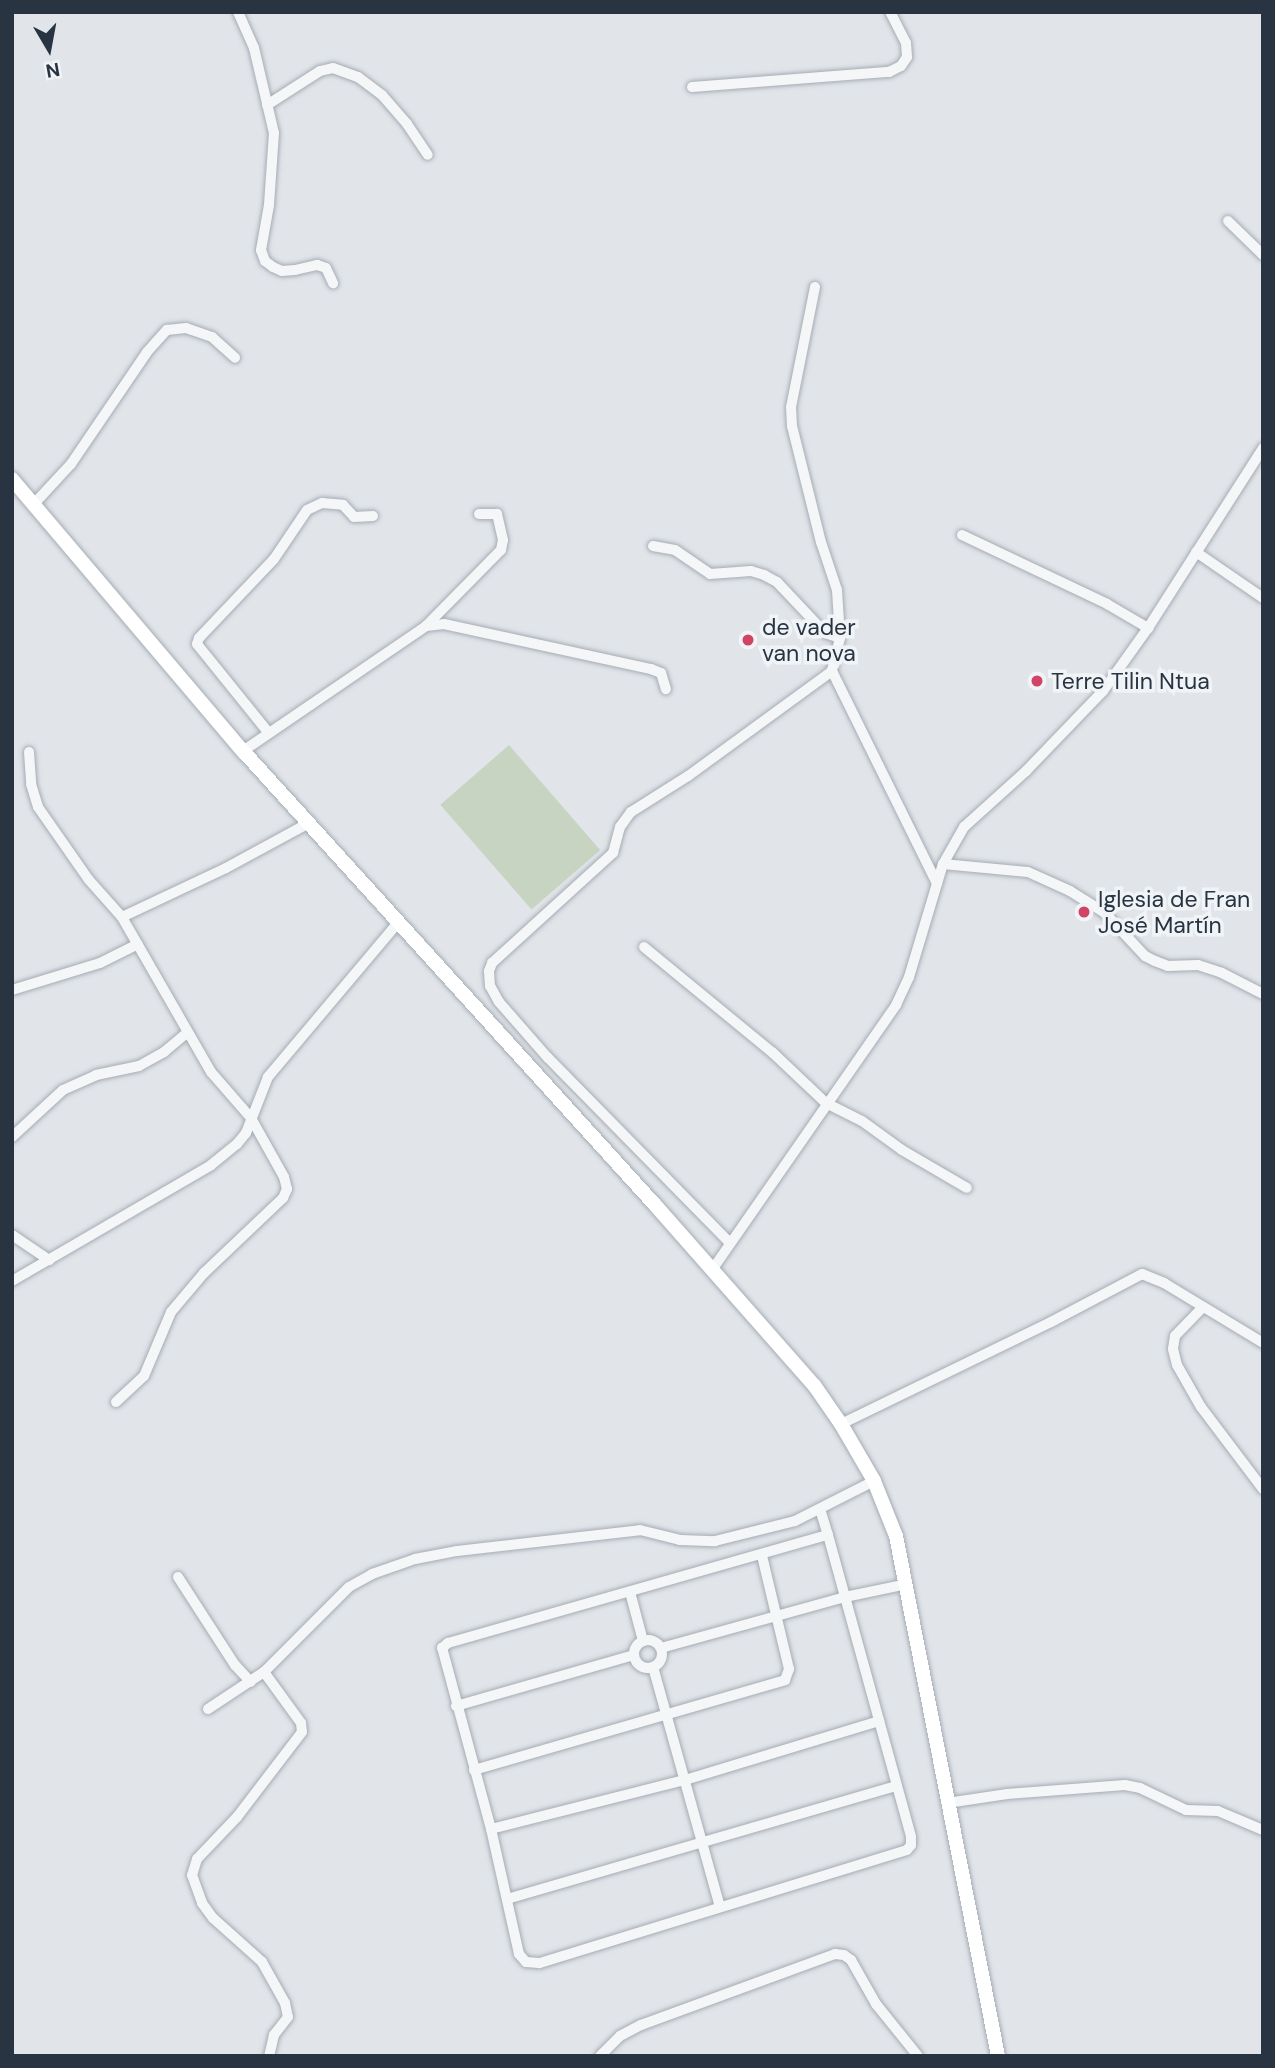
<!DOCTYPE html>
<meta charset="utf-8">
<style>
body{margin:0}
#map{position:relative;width:1275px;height:2068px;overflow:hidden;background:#e1e5ea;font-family:"DM Sans",sans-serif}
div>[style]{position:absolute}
.green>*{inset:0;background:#c8d4c2;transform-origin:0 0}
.roads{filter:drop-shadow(0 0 2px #a6acb4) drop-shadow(0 0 2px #a6acb4)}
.minor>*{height:10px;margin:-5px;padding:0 5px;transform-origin:5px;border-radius:5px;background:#f4f6f8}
.minor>.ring{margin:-5px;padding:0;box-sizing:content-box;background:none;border:10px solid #f4f6f8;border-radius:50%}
.major>*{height:14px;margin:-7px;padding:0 7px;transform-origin:7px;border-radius:7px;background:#fff}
.dots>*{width:19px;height:19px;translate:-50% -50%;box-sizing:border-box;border:4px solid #f1f4f7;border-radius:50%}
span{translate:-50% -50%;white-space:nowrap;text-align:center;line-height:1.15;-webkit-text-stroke:7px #f1f4f7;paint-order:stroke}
.poi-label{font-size:23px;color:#293442}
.left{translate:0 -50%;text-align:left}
.frame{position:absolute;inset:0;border:14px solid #293442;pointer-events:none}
.north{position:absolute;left:14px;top:14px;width:70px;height:70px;-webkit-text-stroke:5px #f1f4f7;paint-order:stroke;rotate:170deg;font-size:19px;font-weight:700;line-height:28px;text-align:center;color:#293442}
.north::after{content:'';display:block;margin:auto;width:24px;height:32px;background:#293442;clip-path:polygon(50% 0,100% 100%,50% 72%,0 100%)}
</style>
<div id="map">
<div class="green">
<div style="left:509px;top:745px;width:139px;height:91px;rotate:49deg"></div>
</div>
<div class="roads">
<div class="minor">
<div style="left:238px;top:12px;width:39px;rotate:66deg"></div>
<div style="left:254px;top:48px;width:87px;rotate:76.8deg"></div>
<div style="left:274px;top:133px;width:72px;rotate:94deg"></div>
<div style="left:269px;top:205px;width:46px;rotate:100.1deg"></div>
<div style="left:261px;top:250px;width:12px;rotate:70deg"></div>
<div style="left:265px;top:261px;width:10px;rotate:37deg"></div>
<div style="left:273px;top:267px;width:10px;rotate:24deg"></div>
<div style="left:282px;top:271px;width:13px;rotate:-4deg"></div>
<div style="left:295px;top:270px;width:23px;rotate:-13deg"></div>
<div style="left:317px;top:265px;width:9px;rotate:18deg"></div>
<div style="left:326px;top:268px;width:17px;rotate:65deg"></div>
<div style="left:692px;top:87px;width:198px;rotate:-4.4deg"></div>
<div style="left:889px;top:72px;width:13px;rotate:-27deg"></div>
<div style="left:901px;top:66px;width:11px;rotate:-56deg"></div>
<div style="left:907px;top:57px;width:14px;rotate:-94deg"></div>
<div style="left:906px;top:43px;width:35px;rotate:-117deg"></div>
<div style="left:267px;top:105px;width:63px;rotate:-32.7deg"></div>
<div style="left:320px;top:71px;width:13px;rotate:-13deg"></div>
<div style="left:333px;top:68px;width:27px;rotate:20deg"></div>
<div style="left:358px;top:77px;width:30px;rotate:37deg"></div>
<div style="left:382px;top:95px;width:38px;rotate:49deg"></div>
<div style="left:407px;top:124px;width:37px;rotate:56deg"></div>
<div style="left:1228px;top:221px;width:49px;rotate:44.2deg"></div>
<div style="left:815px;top:287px;width:122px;rotate:101.3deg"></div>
<div style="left:791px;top:407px;width:19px;rotate:87deg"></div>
<div style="left:792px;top:426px;width:120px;rotate:76deg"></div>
<div style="left:821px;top:542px;width:51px;rotate:71.6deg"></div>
<div style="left:837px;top:590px;width:48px;rotate:86.4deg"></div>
<div style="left:840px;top:638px;width:34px;rotate:104deg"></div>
<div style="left:832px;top:671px;width:237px;rotate:63.7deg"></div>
<div style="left:33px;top:505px;width:56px;rotate:-47.2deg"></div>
<div style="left:71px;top:464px;width:135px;rotate:-55.8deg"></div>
<div style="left:147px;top:352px;width:30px;rotate:-48deg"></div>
<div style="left:167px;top:330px;width:19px;rotate:-6deg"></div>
<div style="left:186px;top:328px;width:28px;rotate:19deg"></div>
<div style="left:212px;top:337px;width:31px;rotate:42deg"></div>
<div style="left:962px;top:535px;width:161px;rotate:25.4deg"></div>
<div style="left:1107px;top:604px;width:48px;rotate:30.3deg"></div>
<div style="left:653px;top:546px;width:22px;rotate:10deg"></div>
<div style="left:675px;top:550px;width:42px;rotate:34.4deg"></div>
<div style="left:710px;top:574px;width:41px;rotate:-4.2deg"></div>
<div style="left:751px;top:571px;width:14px;rotate:17deg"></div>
<div style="left:764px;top:575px;width:15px;rotate:28deg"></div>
<div style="left:777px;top:582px;width:70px;rotate:46.7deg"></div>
<div style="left:825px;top:633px;width:16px;rotate:18deg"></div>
<div style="left:1196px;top:552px;width:81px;rotate:34.5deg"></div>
<div style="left:426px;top:626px;width:18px;rotate:-6deg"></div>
<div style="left:444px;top:624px;width:212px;rotate:12.3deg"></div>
<div style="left:651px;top:669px;width:11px;rotate:22deg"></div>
<div style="left:661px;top:673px;width:17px;rotate:73deg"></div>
<div style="left:268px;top:732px;width:113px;rotate:-128.9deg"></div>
<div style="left:197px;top:644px;width:6px;rotate:-72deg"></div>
<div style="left:199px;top:638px;width:109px;rotate:-46.5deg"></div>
<div style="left:274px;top:559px;width:59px;rotate:-56deg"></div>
<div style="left:307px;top:510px;width:17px;rotate:-25deg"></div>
<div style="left:322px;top:503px;width:21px;rotate:5deg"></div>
<div style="left:343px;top:505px;width:16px;rotate:47deg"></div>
<div style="left:354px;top:517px;width:19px;rotate:-3deg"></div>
<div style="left:243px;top:751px;width:222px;rotate:-34.3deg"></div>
<div style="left:426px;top:626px;width:107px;rotate:-45.4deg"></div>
<div style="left:501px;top:550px;width:10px;rotate:-79deg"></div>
<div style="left:503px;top:540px;width:27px;rotate:-103deg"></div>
<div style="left:497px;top:514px;width:18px;rotate:180deg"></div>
<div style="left:29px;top:752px;width:32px;rotate:86deg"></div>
<div style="left:31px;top:784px;width:24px;rotate:73deg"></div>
<div style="left:38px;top:807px;width:89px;rotate:55.1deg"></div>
<div style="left:89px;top:880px;width:50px;rotate:48.3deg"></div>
<div style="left:943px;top:864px;width:85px;rotate:5.4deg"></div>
<div style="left:1028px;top:872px;width:46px;rotate:24.3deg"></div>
<div style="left:1070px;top:891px;width:40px;rotate:32deg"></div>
<div style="left:1104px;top:912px;width:60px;rotate:47deg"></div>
<div style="left:1145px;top:956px;width:11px;rotate:27deg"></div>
<div style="left:1155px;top:961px;width:14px;rotate:21deg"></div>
<div style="left:1168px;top:966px;width:30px;rotate:-2deg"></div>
<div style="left:1198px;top:965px;width:25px;rotate:18deg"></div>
<div style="left:1222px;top:973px;width:46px;rotate:27.1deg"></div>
<div style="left:644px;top:947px;width:166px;rotate:39.4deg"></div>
<div style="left:772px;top:1052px;width:74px;rotate:43.4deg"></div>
<div style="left:826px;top:1103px;width:40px;rotate:26.6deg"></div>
<div style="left:862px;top:1121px;width:49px;rotate:35.9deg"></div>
<div style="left:902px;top:1150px;width:75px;rotate:30.3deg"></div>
<div style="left:12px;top:990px;width:92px;rotate:-17.1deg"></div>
<div style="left:100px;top:963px;width:42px;rotate:-26.6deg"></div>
<div style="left:12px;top:1137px;width:69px;rotate:-42.7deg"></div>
<div style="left:63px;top:1090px;width:36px;rotate:-24deg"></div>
<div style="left:96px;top:1075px;width:44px;rotate:-11.8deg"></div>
<div style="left:139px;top:1066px;width:29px;rotate:-29deg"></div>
<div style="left:164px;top:1052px;width:30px;rotate:-40deg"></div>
<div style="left:12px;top:1235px;width:45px;rotate:34deg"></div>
<div style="left:730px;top:1243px;width:260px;rotate:-134.5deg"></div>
<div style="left:548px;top:1058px;width:74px;rotate:-131.2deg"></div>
<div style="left:499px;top:1002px;width:18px;rotate:-119deg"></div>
<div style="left:490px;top:986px;width:15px;rotate:-94deg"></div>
<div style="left:489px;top:971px;width:9px;rotate:-69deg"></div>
<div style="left:492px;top:963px;width:164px;rotate:-42.3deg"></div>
<div style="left:613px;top:853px;width:27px;rotate:-75deg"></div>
<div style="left:620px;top:827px;width:19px;rotate:-54deg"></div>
<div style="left:631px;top:812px;width:67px;rotate:-32.3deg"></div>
<div style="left:688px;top:776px;width:178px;rotate:-36.1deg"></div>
<div style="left:712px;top:1270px;width:323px;rotate:-55.2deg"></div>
<div style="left:896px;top:1005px;width:31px;rotate:-65deg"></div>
<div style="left:909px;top:977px;width:118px;rotate:-73.3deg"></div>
<div style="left:943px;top:864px;width:43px;rotate:-60.4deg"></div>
<div style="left:964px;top:827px;width:84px;rotate:-42.1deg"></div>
<div style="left:1026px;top:771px;width:111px;rotate:-46.1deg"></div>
<div style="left:1103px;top:691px;width:77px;rotate:-54.5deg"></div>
<div style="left:1148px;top:628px;width:214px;rotate:-57.4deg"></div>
<div style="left:12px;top:1281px;width:230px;rotate:-30.2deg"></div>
<div style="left:211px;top:1165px;width:33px;rotate:-39deg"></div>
<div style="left:237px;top:1144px;width:14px;rotate:-51deg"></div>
<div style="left:246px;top:1133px;width:60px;rotate:-68.6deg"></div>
<div style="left:268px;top:1077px;width:200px;rotate:-49.9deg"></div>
<div style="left:1202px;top:1308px;width:39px;rotate:134deg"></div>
<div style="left:1175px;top:1336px;width:13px;rotate:99deg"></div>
<div style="left:1173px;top:1349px;width:16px;rotate:76deg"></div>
<div style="left:1177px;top:1365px;width:48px;rotate:60.3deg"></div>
<div style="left:1201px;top:1407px;width:103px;rotate:52.9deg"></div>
<div style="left:116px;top:1402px;width:38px;rotate:-43deg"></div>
<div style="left:144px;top:1376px;width:69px;rotate:-67.1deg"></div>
<div style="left:171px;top:1312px;width:51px;rotate:-49.8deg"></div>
<div style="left:204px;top:1273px;width:109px;rotate:-43.5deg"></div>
<div style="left:283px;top:1198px;width:10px;rotate:-66deg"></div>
<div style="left:287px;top:1189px;width:12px;rotate:-104deg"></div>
<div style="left:284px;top:1177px;width:68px;rotate:-119.2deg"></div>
<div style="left:251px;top:1118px;width:61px;rotate:-131deg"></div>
<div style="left:211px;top:1072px;width:179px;rotate:-119.9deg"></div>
<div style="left:122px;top:917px;width:115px;rotate:-25.2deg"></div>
<div style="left:226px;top:868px;width:94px;rotate:-28.5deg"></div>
<div style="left:841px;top:1424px;width:233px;rotate:-25.9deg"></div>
<div style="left:1051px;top:1322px;width:103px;rotate:-27.8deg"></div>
<div style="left:1142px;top:1274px;width:24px;rotate:22deg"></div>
<div style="left:1164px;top:1283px;width:116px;rotate:31.2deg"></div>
<div style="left:820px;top:1509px;width:27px;rotate:73deg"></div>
<div style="left:828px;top:1535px;width:313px;rotate:74.6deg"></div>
<div style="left:911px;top:1837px;width:8px;rotate:90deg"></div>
<div style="left:911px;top:1845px;width:6px;rotate:129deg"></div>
<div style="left:907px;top:1850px;width:385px;rotate:162.9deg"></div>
<div style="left:539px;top:1963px;width:13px;rotate:-176deg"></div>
<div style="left:526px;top:1962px;width:11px;rotate:-131deg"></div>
<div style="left:519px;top:1954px;width:128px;rotate:-102.6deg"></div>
<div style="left:491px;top:1829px;width:188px;rotate:-105.1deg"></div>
<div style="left:442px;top:1648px;width:8px;rotate:-40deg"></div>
<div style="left:448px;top:1643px;width:395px;rotate:-15.9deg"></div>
<div style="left:178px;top:1577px;width:105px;rotate:57.1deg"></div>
<div style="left:235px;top:1665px;width:23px;rotate:47deg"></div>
<div style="left:630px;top:1592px;width:51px;rotate:75.1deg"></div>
<div class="ring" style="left:634px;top:1640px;width:18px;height:18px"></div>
<div style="left:661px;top:1648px;width:191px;rotate:-15.5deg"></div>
<div style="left:845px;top:1597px;width:63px;rotate:-11.8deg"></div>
<div style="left:653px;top:1667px;width:249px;rotate:74.4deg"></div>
<div style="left:264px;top:1672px;width:63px;rotate:54deg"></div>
<div style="left:301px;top:1723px;width:9px;rotate:84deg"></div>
<div style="left:302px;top:1732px;width:107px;rotate:127.4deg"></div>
<div style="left:237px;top:1817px;width:58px;rotate:133.6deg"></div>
<div style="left:197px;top:1859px;width:17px;rotate:107deg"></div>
<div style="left:192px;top:1875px;width:30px;rotate:70deg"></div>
<div style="left:202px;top:1903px;width:19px;rotate:54deg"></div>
<div style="left:213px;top:1918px;width:66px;rotate:41.9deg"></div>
<div style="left:262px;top:1962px;width:47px;rotate:60.7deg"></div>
<div style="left:285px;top:2003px;width:14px;rotate:78deg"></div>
<div style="left:288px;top:2017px;width:23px;rotate:128deg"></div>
<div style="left:274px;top:2035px;width:22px;rotate:103deg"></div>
<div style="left:456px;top:1706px;width:185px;rotate:-16deg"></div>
<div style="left:208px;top:1709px;width:67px;rotate:-33.5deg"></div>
<div style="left:264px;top:1672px;width:120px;rotate:-45deg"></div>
<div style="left:349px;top:1587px;width:26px;rotate:-29deg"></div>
<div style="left:372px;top:1574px;width:46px;rotate:-19.2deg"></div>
<div style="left:415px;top:1559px;width:43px;rotate:-10.8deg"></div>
<div style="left:457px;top:1551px;width:184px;rotate:-6.5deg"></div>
<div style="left:640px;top:1530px;width:41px;rotate:14deg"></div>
<div style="left:680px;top:1540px;width:35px;rotate:2deg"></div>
<div style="left:715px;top:1541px;width:82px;rotate:-14deg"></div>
<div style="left:795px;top:1521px;width:89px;rotate:-26.9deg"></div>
<div style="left:474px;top:1770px;width:324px;rotate:-16.1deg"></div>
<div style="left:785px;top:1680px;width:12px;rotate:-70deg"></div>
<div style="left:789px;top:1669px;width:116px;rotate:-103.4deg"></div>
<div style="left:947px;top:1803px;width:61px;rotate:-8.5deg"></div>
<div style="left:1007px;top:1794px;width:118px;rotate:-4.4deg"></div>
<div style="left:1125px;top:1785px;width:15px;rotate:11deg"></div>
<div style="left:1140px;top:1788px;width:51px;rotate:25.6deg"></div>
<div style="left:1186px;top:1810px;width:32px;rotate:2deg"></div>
<div style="left:1218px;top:1811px;width:49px;rotate:22.9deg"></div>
<div style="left:491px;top:1829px;width:200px;rotate:-14.2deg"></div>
<div style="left:685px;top:1780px;width:203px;rotate:-16.9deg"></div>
<div style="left:507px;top:1899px;width:406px;rotate:-16.2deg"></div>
<div style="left:600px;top:2056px;width:28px;rotate:-45deg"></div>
<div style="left:620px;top:2036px;width:24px;rotate:-28deg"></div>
<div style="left:641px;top:2025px;width:207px;rotate:-20.1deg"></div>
<div style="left:835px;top:1954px;width:9px;rotate:6deg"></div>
<div style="left:844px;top:1955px;width:9px;rotate:36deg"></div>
<div style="left:851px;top:1960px;width:51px;rotate:60.4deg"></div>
<div style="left:876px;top:2004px;width:67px;rotate:51.1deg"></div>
</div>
<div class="major">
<div style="left:12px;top:479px;width:357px;rotate:49.7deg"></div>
<div style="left:243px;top:751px;width:614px;rotate:47.77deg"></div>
<div style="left:656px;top:1206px;width:239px;rotate:48.6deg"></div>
<div style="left:814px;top:1385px;width:47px;rotate:55.3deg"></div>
<div style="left:841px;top:1424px;width:66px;rotate:59.9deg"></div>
<div style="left:874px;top:1481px;width:59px;rotate:68.2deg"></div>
<div style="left:896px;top:1536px;width:530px;rotate:78.9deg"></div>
</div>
</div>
<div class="dots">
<div style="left:748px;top:640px;background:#d04566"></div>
<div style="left:1037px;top:681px;background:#d04566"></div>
<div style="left:1084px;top:912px;background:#d04566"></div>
</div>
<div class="poi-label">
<span class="left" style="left:762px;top:640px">de vader<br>van nova</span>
<span class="left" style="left:1051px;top:681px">Terre Tilin Ntua</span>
<span class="left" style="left:1098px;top:912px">Iglesia de Fran<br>José Martín</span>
</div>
<div class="frame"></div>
<div class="north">N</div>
</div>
